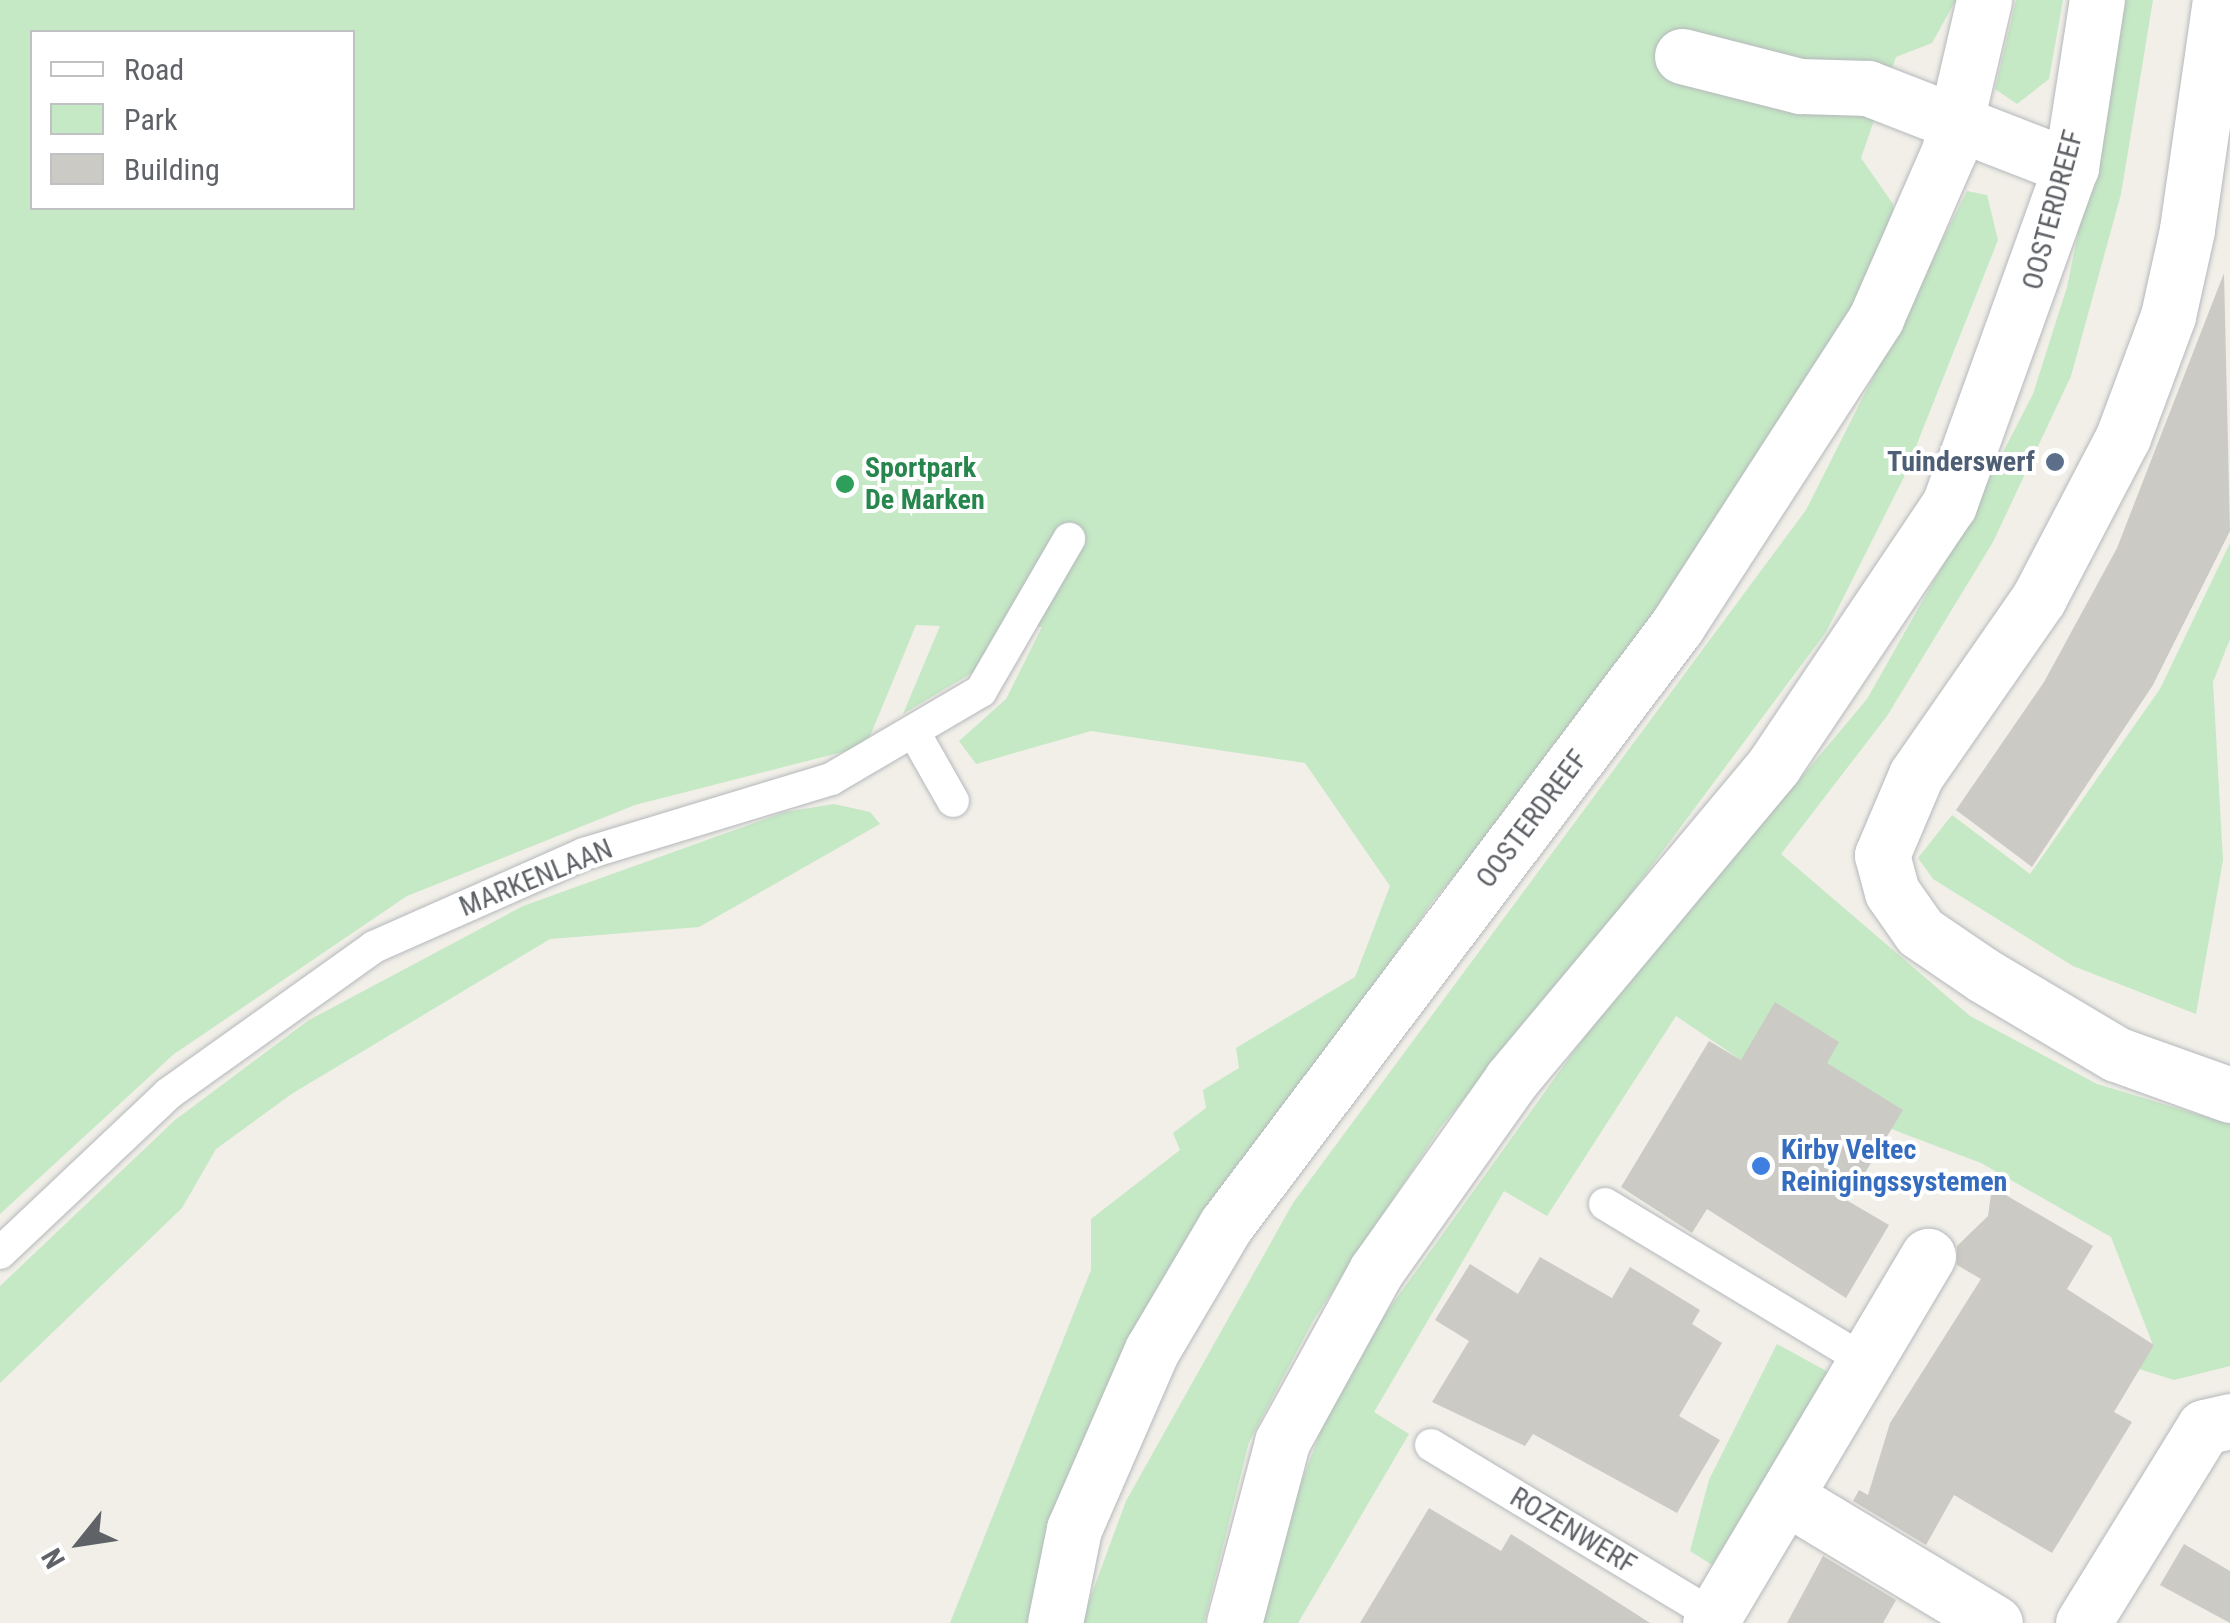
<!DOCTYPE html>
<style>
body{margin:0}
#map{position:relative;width:2230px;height:1623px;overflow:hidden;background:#f1efe8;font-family:"Roboto Condensed",sans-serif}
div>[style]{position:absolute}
.green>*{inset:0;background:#c5e8c5}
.building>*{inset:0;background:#cccac5}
.roads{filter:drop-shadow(0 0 2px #b5b8bc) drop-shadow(0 0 2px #b5b8bc)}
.lane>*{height:32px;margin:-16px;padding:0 16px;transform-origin:16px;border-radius:16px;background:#fff}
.street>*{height:55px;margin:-27.5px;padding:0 27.5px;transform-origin:27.5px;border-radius:27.5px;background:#fff}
.secondary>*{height:55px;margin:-27.5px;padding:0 27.5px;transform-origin:27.5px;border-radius:27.5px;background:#fff}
.dots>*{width:28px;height:28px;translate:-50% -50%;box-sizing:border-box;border:5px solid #fff;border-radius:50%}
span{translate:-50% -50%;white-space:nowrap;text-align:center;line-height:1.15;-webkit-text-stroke:8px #fff;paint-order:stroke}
.street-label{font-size:28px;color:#5f6368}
.service-label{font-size:28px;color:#4e5e75;font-weight:700}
.right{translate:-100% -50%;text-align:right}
.leisure-label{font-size:28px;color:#27864d;font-weight:700}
.left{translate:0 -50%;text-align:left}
.shop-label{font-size:28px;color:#366cbe;font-weight:700}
.legend{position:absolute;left:30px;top:30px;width:325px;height:180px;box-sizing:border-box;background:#fff;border:2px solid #bfc1c3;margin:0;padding:12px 18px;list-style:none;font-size:30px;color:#5f6368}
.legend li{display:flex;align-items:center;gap:20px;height:50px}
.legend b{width:50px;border:2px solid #bfc1c3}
.north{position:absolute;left:30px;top:1493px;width:100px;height:100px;-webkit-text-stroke:8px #fff;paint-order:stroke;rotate:240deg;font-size:28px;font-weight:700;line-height:40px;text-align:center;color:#5f6368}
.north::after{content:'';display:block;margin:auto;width:35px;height:45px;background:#5f6368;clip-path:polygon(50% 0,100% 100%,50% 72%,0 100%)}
</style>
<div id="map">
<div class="green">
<div style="clip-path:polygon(evenodd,0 0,1956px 0,1932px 43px,1896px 57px,1861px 158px,1893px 204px,1892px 252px,1590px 717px,1432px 902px,1232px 1189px,1041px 1623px,950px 1623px,1091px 1270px,1091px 1219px,1180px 1150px,1173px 1133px,1206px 1108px,1203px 1090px,1239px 1068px,1236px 1048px,1355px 977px,1390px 886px,1305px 763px,1091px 731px,976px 764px,959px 741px,1006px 699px,1042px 627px,1013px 626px,1002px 655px,903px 714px,940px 626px,916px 625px,866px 746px,635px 805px,407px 896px,174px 1054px,0 1214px,0 0,32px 32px,352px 32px,352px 208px,32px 208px,32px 32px)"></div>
<div style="clip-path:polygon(2016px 0,2063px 0,2049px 79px,2017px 104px,1995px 89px)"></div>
<div style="clip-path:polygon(2126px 0,2153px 0,2121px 194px,2071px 376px,1993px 542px,1887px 716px,1781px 854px,1970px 1016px,2097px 1084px,2230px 1124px,2230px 1366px,2174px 1380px,2139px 1369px,2153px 1345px,2111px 1237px,1981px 1163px,1894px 1130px,1791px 1067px,1741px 1060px,1676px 1016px,1547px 1216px,1504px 1191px,1374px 1412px,1409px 1434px,1298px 1623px,1248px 1623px,1328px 1412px,1381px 1320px,1590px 1029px,1867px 699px,1966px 524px,2033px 394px,2067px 287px)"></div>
<div style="clip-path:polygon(1967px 191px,1987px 195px,1998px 240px,1903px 479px,1826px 632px,1612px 919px,1440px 1128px,1314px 1319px,1249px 1442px,1204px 1623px,1081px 1623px,1126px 1501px,1293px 1203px,1806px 510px)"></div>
<div style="clip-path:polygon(2230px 543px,2230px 639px,2213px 682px,2223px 860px,2196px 1014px,2073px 966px,1933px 879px,1918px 858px,1952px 815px,2030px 874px,2160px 689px)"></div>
<div style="clip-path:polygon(834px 804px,870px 812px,880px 824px,699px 927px,550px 939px,293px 1093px,216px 1149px,182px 1208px,0 1383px,0 1286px,175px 1120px,309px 1020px,523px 906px,785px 812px)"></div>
<div style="clip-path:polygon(1777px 1344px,1830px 1373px,1712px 1565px,1690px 1551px,1709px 1480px)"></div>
</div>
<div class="building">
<div style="clip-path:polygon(2224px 273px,2230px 531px,2153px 685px,2032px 867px,1956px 810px,2044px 682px,2117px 548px)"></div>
<div style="clip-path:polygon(1775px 1002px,1839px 1042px,1827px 1063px,1903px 1110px,1848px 1201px,1889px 1225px,1846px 1298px,1707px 1209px,1692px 1233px,1621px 1187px,1709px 1041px,1741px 1060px)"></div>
<div style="clip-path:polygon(1992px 1187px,2093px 1246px,2067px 1289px,2154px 1345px,2114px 1412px,2132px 1422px,2052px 1553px,1954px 1495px,1926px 1545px,1853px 1501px,1859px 1490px,1868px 1495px,1890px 1423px,1981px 1279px,1957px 1265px,1957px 1246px,1988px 1216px)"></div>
<div style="clip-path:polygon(1540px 1257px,1612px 1298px,1630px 1267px,1700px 1310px,1692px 1324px,1722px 1343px,1679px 1416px,1720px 1440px,1677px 1513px,1533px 1434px,1525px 1446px,1432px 1402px,1469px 1341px,1435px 1320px,1470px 1264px,1518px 1294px)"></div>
<div style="clip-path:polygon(1429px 1508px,1501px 1551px,1511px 1534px,1650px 1623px,1360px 1623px)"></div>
<div style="clip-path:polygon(2184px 1544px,2230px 1571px,2230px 1623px,2160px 1585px)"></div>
<div style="clip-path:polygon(1823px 1556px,1896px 1600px,1883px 1623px,1787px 1623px)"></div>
</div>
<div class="roads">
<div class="lane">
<div style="left:915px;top:734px;width:77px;rotate:60.4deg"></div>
<div style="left:1605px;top:1204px;width:304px;rotate:31.1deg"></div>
<div style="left:0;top:1253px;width:231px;rotate:-43.4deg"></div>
<div style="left:168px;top:1094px;width:253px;rotate:-35.5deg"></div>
<div style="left:374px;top:947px;width:230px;rotate:-23.9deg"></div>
<div style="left:584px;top:854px;width:258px;rotate:-16.9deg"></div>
<div style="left:831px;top:779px;width:174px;rotate:-30.4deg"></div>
<div style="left:981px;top:691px;width:176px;rotate:-59.9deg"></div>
<div style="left:1431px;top:1445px;width:331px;rotate:31.1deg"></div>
</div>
<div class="street">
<div style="left:2220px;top:0;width:232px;rotate:98.2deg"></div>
<div style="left:2187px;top:230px;width:88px;rotate:102.5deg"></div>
<div style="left:2168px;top:316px;width:129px;rotate:110.4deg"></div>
<div style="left:2123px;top:437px;width:182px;rotate:117.6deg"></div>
<div style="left:2039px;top:598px;width:216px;rotate:124.8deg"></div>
<div style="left:1916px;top:775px;width:87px;rotate:113deg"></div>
<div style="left:1882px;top:855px;width:38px;rotate:75deg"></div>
<div style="left:1892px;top:892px;width:49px;rotate:55deg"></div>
<div style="left:1920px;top:932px;width:76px;rotate:34.3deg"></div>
<div style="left:1983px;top:975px;width:155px;rotate:30.7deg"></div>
<div style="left:2116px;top:1054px;width:121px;rotate:19.8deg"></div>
<div style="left:1682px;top:56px;width:122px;rotate:14.3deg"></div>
<div style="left:1800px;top:86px;width:68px;rotate:1.7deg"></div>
<div style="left:1868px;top:88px;width:218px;rotate:21.3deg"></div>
<div style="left:1786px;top:1497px;width:244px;rotate:31.1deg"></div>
<div style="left:1710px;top:1623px;width:427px;rotate:-59.3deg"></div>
<div style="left:2083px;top:1623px;width:230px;rotate:-58.3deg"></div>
<div style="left:2204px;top:1427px;width:27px;rotate:-13deg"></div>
</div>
<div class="secondary">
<div style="left:1055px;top:1623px;width:96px;rotate:-78.6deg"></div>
<div style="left:1074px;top:1529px;width:195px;rotate:-66.5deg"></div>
<div style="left:1152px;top:1350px;width:145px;rotate:-59.4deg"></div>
<div style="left:1226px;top:1225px;width:750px;rotate:-53.02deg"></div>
<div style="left:1677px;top:626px;width:367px;rotate:-57.1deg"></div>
<div style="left:1876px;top:318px;width:182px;rotate:-66.4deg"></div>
<div style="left:1949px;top:151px;width:155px;rotate:-76.9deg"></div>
<div style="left:1234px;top:1623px;width:187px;rotate:-75.1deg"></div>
<div style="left:1282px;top:1442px;width:195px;rotate:-61.2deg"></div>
<div style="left:1376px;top:1271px;width:234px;rotate:-54.7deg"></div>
<div style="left:1511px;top:1080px;width:410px;rotate:-50.1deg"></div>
<div style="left:1774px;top:765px;width:313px;rotate:-56.1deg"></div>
<div style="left:1949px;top:505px;width:359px;rotate:-70.2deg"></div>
<div style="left:2071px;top:167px;width:169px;rotate:-81.2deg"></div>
</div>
</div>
<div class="dots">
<div style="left:2055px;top:462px;background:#5c6f8a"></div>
<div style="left:845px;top:484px;background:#2e9e5b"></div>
<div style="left:1761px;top:1166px;background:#3f7fe0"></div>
</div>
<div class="street-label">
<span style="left:2053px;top:210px;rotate:-75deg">OOSTERDREEF</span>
<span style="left:1532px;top:819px;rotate:-53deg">OOSTERDREEF</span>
<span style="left:536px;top:878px;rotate:-22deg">MARKENLAAN</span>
<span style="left:1573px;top:1531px;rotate:31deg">ROZENWERF</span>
</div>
<div class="service-label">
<span class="right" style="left:2035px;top:462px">Tuinderswerf</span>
</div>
<div class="leisure-label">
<span class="left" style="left:865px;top:484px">Sportpark<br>De Marken</span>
</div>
<div class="shop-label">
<span class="left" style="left:1781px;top:1166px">Kirby Veltec<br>Reinigingssystemen</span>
</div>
<ul class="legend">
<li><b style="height:12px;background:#fff"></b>Road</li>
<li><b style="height:28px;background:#c5e8c5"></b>Park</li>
<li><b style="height:28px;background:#cccac5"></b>Building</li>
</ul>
<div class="north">N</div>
</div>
